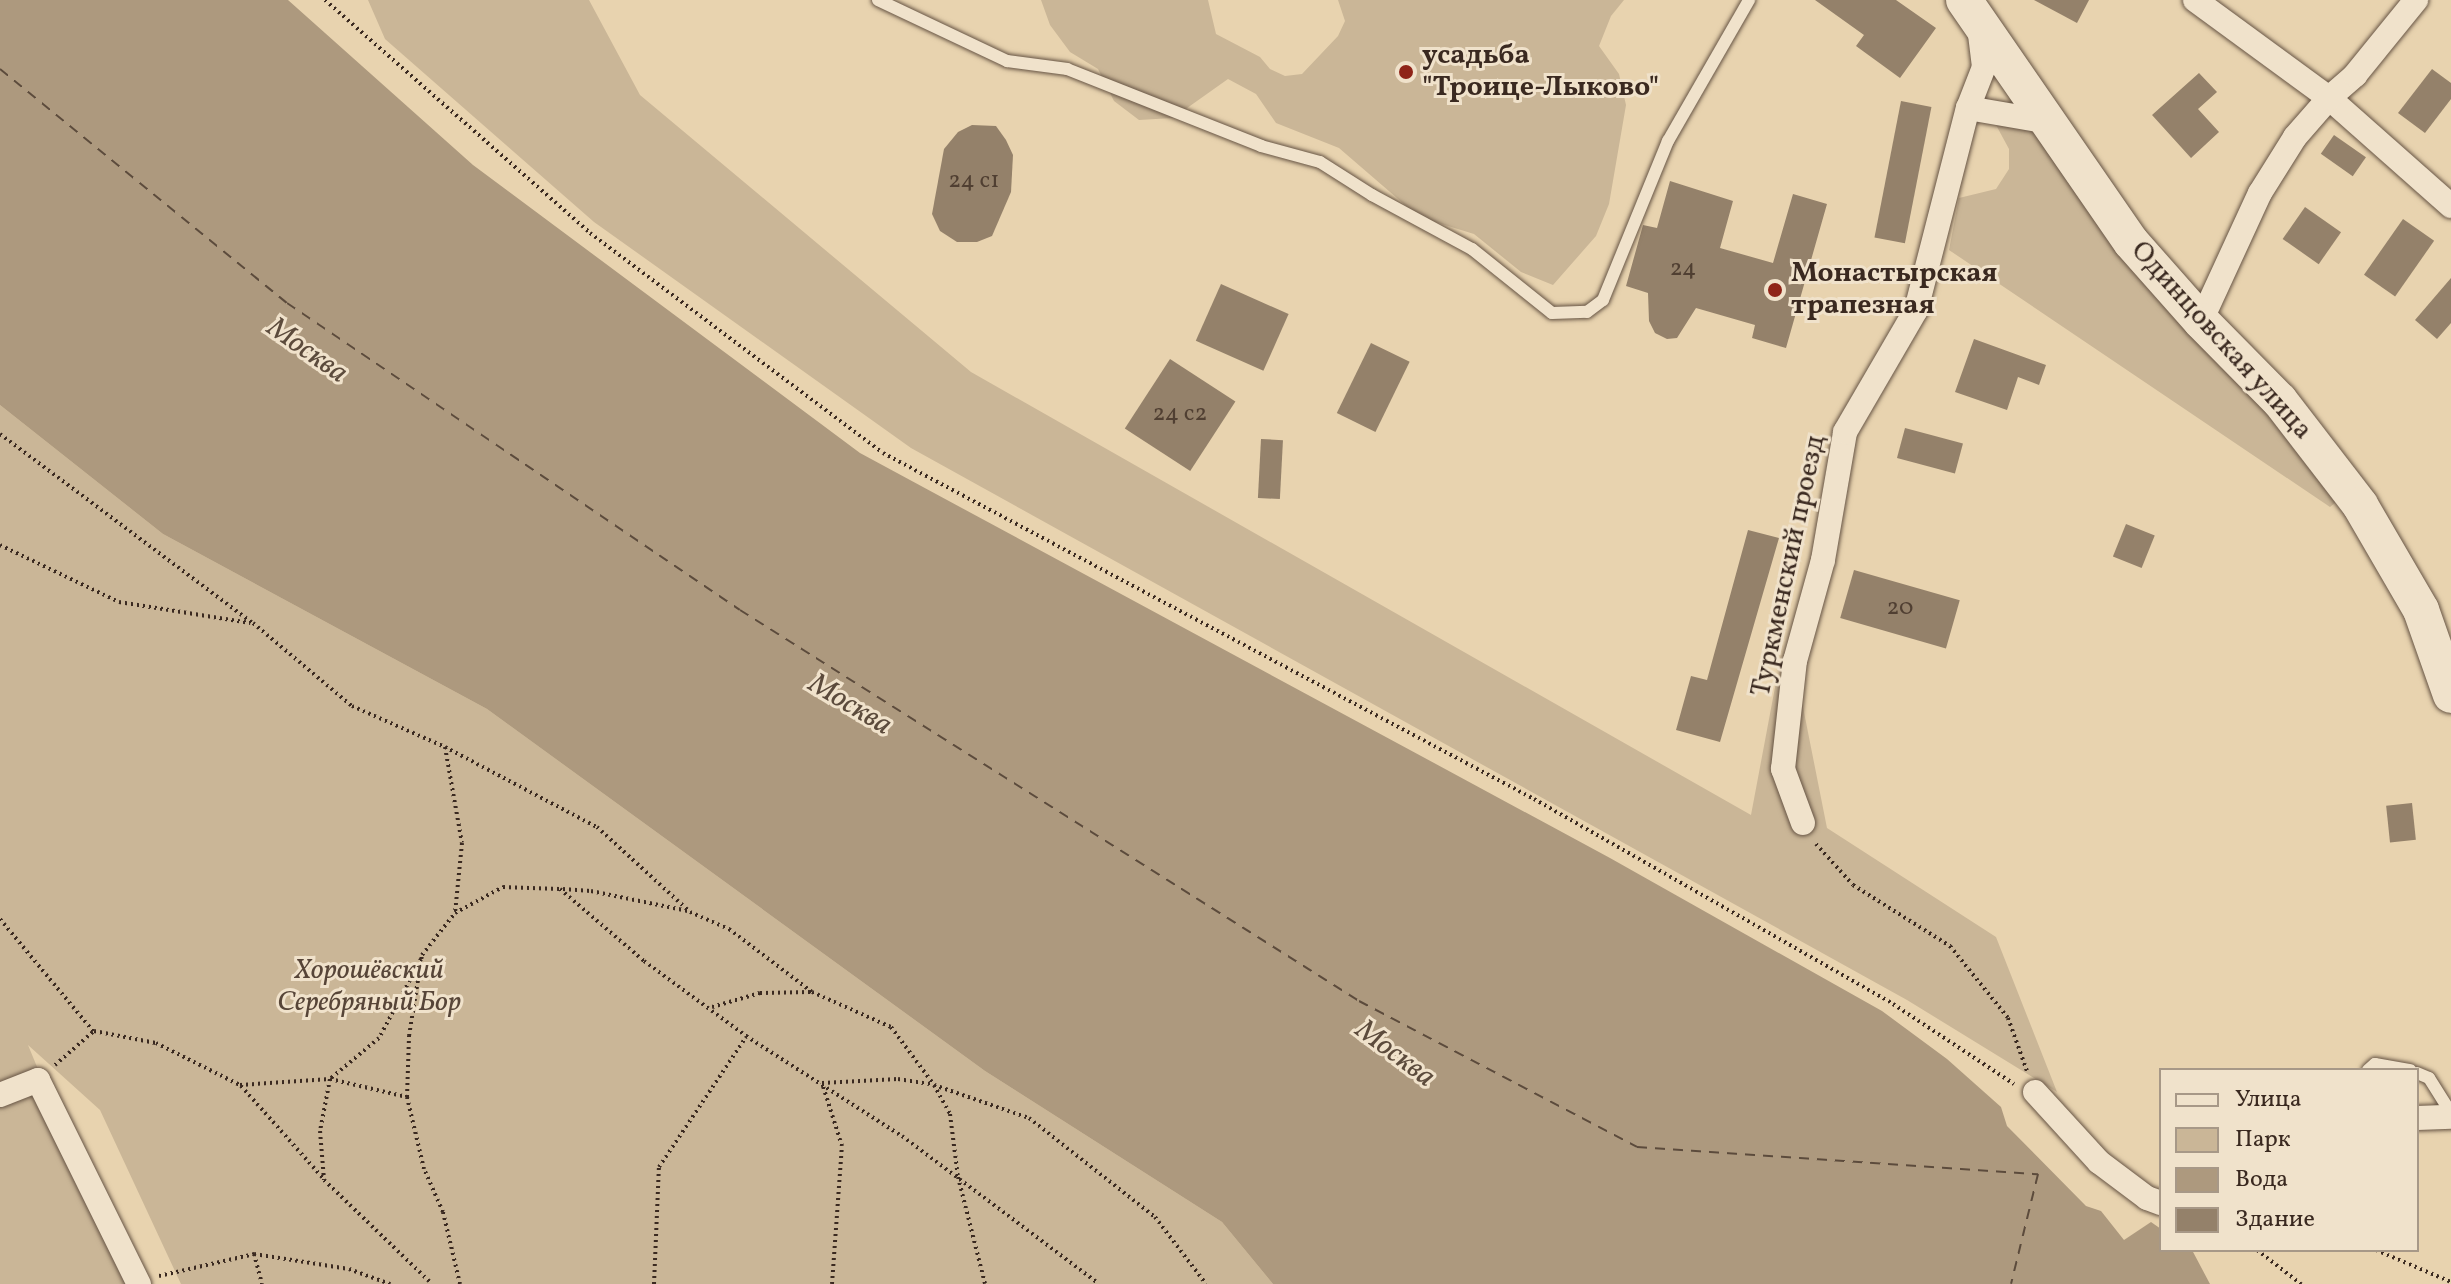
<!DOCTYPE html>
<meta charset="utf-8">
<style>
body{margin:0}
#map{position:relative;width:2451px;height:1284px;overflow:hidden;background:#e8d3af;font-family:Vollkorn,serif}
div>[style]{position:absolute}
.green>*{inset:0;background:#cab697}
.water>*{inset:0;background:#ad997e}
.ferry>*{height:2px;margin-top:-1px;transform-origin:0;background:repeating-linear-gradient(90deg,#5c4b3c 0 10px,transparent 0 18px)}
.building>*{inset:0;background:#94816a;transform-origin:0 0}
.path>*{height:4px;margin-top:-2px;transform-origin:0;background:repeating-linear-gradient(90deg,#3a2920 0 2px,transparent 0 6px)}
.roads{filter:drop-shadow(0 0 2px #665444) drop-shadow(0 0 2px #665444)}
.lane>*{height:12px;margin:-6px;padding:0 6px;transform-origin:6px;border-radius:6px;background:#f0e2cb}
.street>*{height:24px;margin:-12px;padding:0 12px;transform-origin:12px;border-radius:12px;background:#f0e2cb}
.secondary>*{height:36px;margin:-18px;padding:0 18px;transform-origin:18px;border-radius:18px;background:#f0e2cb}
.dots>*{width:22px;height:22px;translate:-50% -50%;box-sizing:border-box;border:4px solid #f0e2cb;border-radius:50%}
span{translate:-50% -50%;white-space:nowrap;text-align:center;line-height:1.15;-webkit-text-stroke:6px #f0e2cb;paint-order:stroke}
.number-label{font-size:24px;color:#503f32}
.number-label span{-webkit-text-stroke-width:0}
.poi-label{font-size:28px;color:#3a2920;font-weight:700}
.left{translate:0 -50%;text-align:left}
.street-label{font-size:28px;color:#3a2920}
.park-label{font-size:28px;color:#574538;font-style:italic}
.water-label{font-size:30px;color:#5c4b3c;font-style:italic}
.legend{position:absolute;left:2159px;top:1068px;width:260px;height:184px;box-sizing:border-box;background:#f0e2cb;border:2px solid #a79887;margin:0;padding:10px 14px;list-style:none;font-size:24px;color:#3a2920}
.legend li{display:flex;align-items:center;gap:16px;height:40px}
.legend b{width:40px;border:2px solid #a79887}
</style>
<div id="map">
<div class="green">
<div style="clip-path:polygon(368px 0,589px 0,640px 95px,971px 372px,1751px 815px,1776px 682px,1800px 692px,1827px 828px,1996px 937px,2057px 1092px,1907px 1000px,911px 448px,594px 222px,385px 39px)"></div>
<div style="clip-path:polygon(1041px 0,1208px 0,1216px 34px,1260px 57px,1270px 69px,1285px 76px,1302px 74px,1338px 36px,1345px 21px,1338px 0,1624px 0,1611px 16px,1599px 46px,1619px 74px,1626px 105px,1609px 204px,1596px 236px,1553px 285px,1521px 272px,1474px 234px,1419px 217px,1339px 148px,1276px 123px,1256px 94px,1228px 79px,1173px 118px,1139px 120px,1114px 101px,1098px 69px,1070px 52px,1050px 25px)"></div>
<div style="clip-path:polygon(1996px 125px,2027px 125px,2059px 158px,2277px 412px,2342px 497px,2330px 507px,1949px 250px,1959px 198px,1996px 189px,2009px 169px,2009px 149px)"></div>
<div style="clip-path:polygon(0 405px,163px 534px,487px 709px,985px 1071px,1222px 1222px,1273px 1284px,181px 1284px,100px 1110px,28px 1045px,127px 1284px,0 1284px)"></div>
</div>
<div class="water">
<div style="clip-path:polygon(0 0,288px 0,473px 165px,860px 453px,1610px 858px,1882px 1011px,1947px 1059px,2001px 1107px,2007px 1126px,2086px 1206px,2101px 1211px,2124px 1240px,2151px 1222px,2161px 1229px,2161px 1250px,2192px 1250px,2210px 1284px,1273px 1284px,1222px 1222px,985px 1071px,487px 709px,163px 534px,0 405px)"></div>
</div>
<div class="ferry">
<div style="left:0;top:69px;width:370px;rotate:39.2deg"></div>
<div style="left:287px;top:303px;width:547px;rotate:34.13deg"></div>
<div style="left:740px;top:610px;width:732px;rotate:32.28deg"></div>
<div style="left:1359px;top:1001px;width:314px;rotate:27.7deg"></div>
<div style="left:1637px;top:1147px;width:402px;rotate:3.9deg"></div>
<div style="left:2038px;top:1174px;width:113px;rotate:103.8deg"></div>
</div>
<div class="building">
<div style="clip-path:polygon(1815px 0,1896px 0,1936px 28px,1900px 78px,1856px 46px,1864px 35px)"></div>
<div style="clip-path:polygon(2034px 0,2089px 0,2077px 23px)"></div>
<div style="clip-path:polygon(2432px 69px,2451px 83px,2451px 99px,2425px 133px,2398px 113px)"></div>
<div style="clip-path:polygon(2199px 73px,2217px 92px,2198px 109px,2219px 132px,2191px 158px,2152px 115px)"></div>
<div style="left:1901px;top:101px;width:31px;height:139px;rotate:11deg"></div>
<div style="clip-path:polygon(972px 125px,996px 126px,1006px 140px,1013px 155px,1011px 192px,992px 236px,977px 242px,957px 242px,940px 231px,932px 214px,944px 149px,958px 132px)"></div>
<div style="left:2334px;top:135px;width:39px;height:23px;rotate:35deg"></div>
<div style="clip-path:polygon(1670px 181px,1733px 201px,1720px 248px,1773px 263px,1793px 194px,1827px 204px,1786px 348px,1752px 338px,1755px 325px,1696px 308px,1677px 338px,1667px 339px,1655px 333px,1649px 321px,1648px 293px,1626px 286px,1643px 225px,1657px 228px)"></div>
<div style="left:2305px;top:207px;width:44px;height:39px;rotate:35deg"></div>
<div style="left:2403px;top:219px;width:38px;height:68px;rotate:35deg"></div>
<div style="clip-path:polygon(2451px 278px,2451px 323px,2437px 339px,2415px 320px)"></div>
<div style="left:1221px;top:284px;width:74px;height:62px;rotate:24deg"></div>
<div style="clip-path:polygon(1974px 339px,2046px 365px,2039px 385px,2018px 377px,2007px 410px,1955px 392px)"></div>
<div style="left:1371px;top:343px;width:43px;height:78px;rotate:26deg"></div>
<div style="left:1170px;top:359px;width:78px;height:83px;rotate:33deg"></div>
<div style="left:1905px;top:428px;width:60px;height:31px;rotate:15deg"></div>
<div style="left:1261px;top:439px;width:22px;height:59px;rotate:3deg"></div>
<div style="left:2126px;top:524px;width:31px;height:35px;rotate:22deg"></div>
<div style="clip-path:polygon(1748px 530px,1779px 538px,1720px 742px,1676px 730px,1691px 676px,1707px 680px)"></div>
<div style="left:1854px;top:570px;width:110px;height:50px;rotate:16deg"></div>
<div style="left:2412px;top:803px;width:37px;height:26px;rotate:84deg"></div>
</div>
<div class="path">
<div style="left:325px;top:0;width:353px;rotate:41.3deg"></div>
<div style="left:590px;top:233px;width:366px;rotate:36.9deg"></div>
<div style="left:883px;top:453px;width:737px;rotate:27.99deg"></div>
<div style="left:1534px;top:799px;width:413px;rotate:29.7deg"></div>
<div style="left:1893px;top:1004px;width:145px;rotate:33.5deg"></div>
<div style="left:0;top:434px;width:316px;rotate:36.8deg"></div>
<div style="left:253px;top:623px;width:129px;rotate:40deg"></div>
<div style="left:352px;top:706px;width:102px;rotate:23.8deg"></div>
<div style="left:445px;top:747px;width:172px;rotate:27.8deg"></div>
<div style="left:597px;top:827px;width:126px;rotate:42.4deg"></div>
<div style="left:690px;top:912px;width:43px;rotate:23.6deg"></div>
<div style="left:729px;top:929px;width:104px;rotate:37.2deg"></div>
<div style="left:812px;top:992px;width:86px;rotate:23.9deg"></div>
<div style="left:891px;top:1027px;width:72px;rotate:53.4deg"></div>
<div style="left:934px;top:1085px;width:101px;rotate:19.2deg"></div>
<div style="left:1029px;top:1118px;width:160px;rotate:38.2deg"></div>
<div style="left:1155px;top:1217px;width:84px;rotate:52.7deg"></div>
<div style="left:0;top:545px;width:132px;rotate:25.6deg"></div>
<div style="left:119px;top:602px;width:133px;rotate:9.1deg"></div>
<div style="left:445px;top:747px;width:97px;rotate:80deg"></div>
<div style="left:462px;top:843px;width:70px;rotate:95.7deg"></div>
<div style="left:1816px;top:844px;width:55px;rotate:47.9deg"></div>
<div style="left:1853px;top:885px;width:115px;rotate:32.2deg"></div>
<div style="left:1950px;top:946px;width:92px;rotate:51.1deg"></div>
<div style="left:2008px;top:1018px;width:56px;rotate:70.3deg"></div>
<div style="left:563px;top:889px;width:28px;rotate:4deg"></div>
<div style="left:591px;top:891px;width:99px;rotate:11.7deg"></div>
<div style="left:0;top:919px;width:146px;rotate:50.3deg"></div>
<div style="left:421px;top:959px;width:89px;rotate:118deg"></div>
<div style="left:379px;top:1038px;width:64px;rotate:140.1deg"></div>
<div style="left:330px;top:1079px;width:53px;rotate:100.9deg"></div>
<div style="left:320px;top:1131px;width:49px;rotate:85.3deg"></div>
<div style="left:324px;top:1180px;width:150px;rotate:43.9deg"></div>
<div style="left:712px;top:1007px;width:50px;rotate:-16.3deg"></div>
<div style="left:760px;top:993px;width:50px;rotate:-1.1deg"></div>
<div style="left:55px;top:1065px;width:52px;rotate:-41.1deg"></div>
<div style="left:94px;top:1031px;width:63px;rotate:11deg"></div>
<div style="left:156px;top:1043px;width:94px;rotate:26.6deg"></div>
<div style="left:240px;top:1085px;width:90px;rotate:-3.8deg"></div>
<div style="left:330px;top:1079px;width:79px;rotate:13.2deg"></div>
<div style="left:241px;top:1086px;width:123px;rotate:48.3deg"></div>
<div style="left:2257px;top:1250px;width:56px;rotate:37.7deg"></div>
<div style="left:2376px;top:1250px;width:82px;rotate:23.1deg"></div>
<div style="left:254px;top:1254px;width:96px;rotate:9deg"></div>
<div style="left:349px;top:1269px;width:44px;rotate:20.1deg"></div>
<div style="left:159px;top:1276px;width:98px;rotate:-13deg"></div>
<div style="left:254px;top:1254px;width:31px;rotate:75deg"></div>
<div style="left:460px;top:1284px;width:74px;rotate:-103.3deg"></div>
<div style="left:443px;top:1212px;width:47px;rotate:-113.8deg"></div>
<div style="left:424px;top:1169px;width:74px;rotate:-103.3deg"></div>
<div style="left:407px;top:1097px;width:61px;rotate:-88.1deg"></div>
<div style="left:409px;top:1036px;width:82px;rotate:-80.9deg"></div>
<div style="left:422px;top:955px;width:53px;rotate:-51.8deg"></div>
<div style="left:455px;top:913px;width:55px;rotate:-28.4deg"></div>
<div style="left:503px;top:887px;width:57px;rotate:2deg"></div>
<div style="left:560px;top:889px;width:111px;rotate:40.6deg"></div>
<div style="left:644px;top:961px;width:127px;rotate:36.3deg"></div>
<div style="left:746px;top:1036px;width:185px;rotate:32.7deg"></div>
<div style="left:902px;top:1136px;width:246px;rotate:36.9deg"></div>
<div style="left:654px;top:1284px;width:117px;rotate:-87.6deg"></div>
<div style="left:659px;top:1167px;width:156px;rotate:-56.2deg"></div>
<div style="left:832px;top:1284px;width:138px;rotate:-85.9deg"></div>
<div style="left:842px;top:1146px;width:66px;rotate:-107.6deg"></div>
<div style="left:822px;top:1083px;width:76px;rotate:-3deg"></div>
<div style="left:898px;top:1079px;width:36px;rotate:9deg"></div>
<div style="left:934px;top:1085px;width:33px;rotate:61deg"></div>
<div style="left:950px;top:1114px;width:64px;rotate:82.8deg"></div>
<div style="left:958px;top:1177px;width:110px;rotate:75.8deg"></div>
</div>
<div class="roads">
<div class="lane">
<div style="left:878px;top:0;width:143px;rotate:25.3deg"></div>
<div style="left:1007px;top:61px;width:61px;rotate:7.6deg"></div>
<div style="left:1067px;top:69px;width:209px;rotate:21.6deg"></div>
<div style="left:1261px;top:146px;width:61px;rotate:15.2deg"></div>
<div style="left:1320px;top:162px;width:62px;rotate:32.4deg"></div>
<div style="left:1372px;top:195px;width:114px;rotate:28.4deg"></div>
<div style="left:1472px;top:249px;width:102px;rotate:38.7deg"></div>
<div style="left:1552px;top:313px;width:35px;rotate:-2deg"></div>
<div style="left:1587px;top:312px;width:20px;rotate:-37deg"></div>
<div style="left:1603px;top:300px;width:172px;rotate:-67.8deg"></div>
<div style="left:1668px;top:141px;width:163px;rotate:-60.1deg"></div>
<div style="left:2368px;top:1070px;width:9px;rotate:-41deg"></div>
<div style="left:2375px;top:1064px;width:36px;rotate:10deg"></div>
<div style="left:2417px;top:1073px;width:13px;rotate:23deg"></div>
<div style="left:2429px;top:1078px;width:41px;rotate:57.8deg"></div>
</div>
<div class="street">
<div style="left:2195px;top:0;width:166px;rotate:36.2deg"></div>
<div style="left:2329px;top:98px;width:163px;rotate:41.5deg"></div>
<div style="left:1968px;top:108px;width:82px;rotate:9.8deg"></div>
<div style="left:2201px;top:321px;width:141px;rotate:-65.3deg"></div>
<div style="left:2260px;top:193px;width:66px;rotate:-58deg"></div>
<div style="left:2295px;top:137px;width:52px;rotate:-48.9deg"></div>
<div style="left:2329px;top:98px;width:35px;rotate:-41deg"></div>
<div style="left:2355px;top:75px;width:97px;rotate:-50.9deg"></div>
<div style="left:1803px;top:823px;width:58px;rotate:-110.3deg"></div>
<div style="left:1783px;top:769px;width:109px;rotate:-83.7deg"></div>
<div style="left:1795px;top:661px;width:105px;rotate:-74.5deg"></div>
<div style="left:1823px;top:560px;width:130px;rotate:-80.2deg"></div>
<div style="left:1845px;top:432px;width:141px;rotate:-59.8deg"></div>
<div style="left:1916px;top:310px;width:209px;rotate:-75.6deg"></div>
<div style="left:1968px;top:108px;width:44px;rotate:-68.7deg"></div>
<div style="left:1984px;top:67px;width:38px;rotate:-97deg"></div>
<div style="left:2035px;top:1092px;width:95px;rotate:47.6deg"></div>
<div style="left:2099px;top:1162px;width:60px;rotate:36.9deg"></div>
<div style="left:2147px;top:1198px;width:15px;rotate:20deg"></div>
<div style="left:0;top:1095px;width:41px;rotate:-21.5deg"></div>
<div style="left:38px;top:1080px;width:228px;rotate:63.7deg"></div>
<div style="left:2417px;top:1118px;width:34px;rotate:-2deg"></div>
</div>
<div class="secondary">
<div style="left:1964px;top:0;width:294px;rotate:55.4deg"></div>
<div style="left:2131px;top:242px;width:106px;rotate:48.5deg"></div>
<div style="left:2201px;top:321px;width:112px;rotate:45.4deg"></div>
<div style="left:2280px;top:401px;width:131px;rotate:52.4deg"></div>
<div style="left:2360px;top:505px;width:121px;rotate:59.8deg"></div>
<div style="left:2421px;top:610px;width:90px;rotate:70.6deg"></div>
</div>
</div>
<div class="dots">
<div style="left:1406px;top:72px;background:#8f2418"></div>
<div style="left:1775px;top:290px;background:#8f2418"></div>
</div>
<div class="number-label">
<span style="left:974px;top:182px">24 с1</span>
<span style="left:1683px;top:270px">24</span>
<span style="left:1180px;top:415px">24 с2</span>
<span style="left:1900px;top:609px">20</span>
</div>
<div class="poi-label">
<span class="left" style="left:1422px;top:72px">усадьба<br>"Троице-Лыково"</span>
<span class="left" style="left:1791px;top:290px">Монастырская<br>трапезная</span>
</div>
<div class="street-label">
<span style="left:2221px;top:341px;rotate:48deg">Одинцовская улица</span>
<span style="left:1789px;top:566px;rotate:-78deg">Туркменский проезд</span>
</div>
<div class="park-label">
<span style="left:369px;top:987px">Хорошёвский<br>Серебряный Бор</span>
</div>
<div class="water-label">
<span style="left:307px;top:351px;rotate:35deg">Москва</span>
<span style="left:850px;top:705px;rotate:31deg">Москва</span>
<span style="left:1395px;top:1054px;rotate:37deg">Москва</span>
</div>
<ul class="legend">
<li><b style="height:10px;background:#f0e2cb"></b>Улица</li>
<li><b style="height:22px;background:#cab697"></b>Парк</li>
<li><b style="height:22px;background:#ad997e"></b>Вода</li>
<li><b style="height:22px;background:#94816a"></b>Здание</li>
</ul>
</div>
